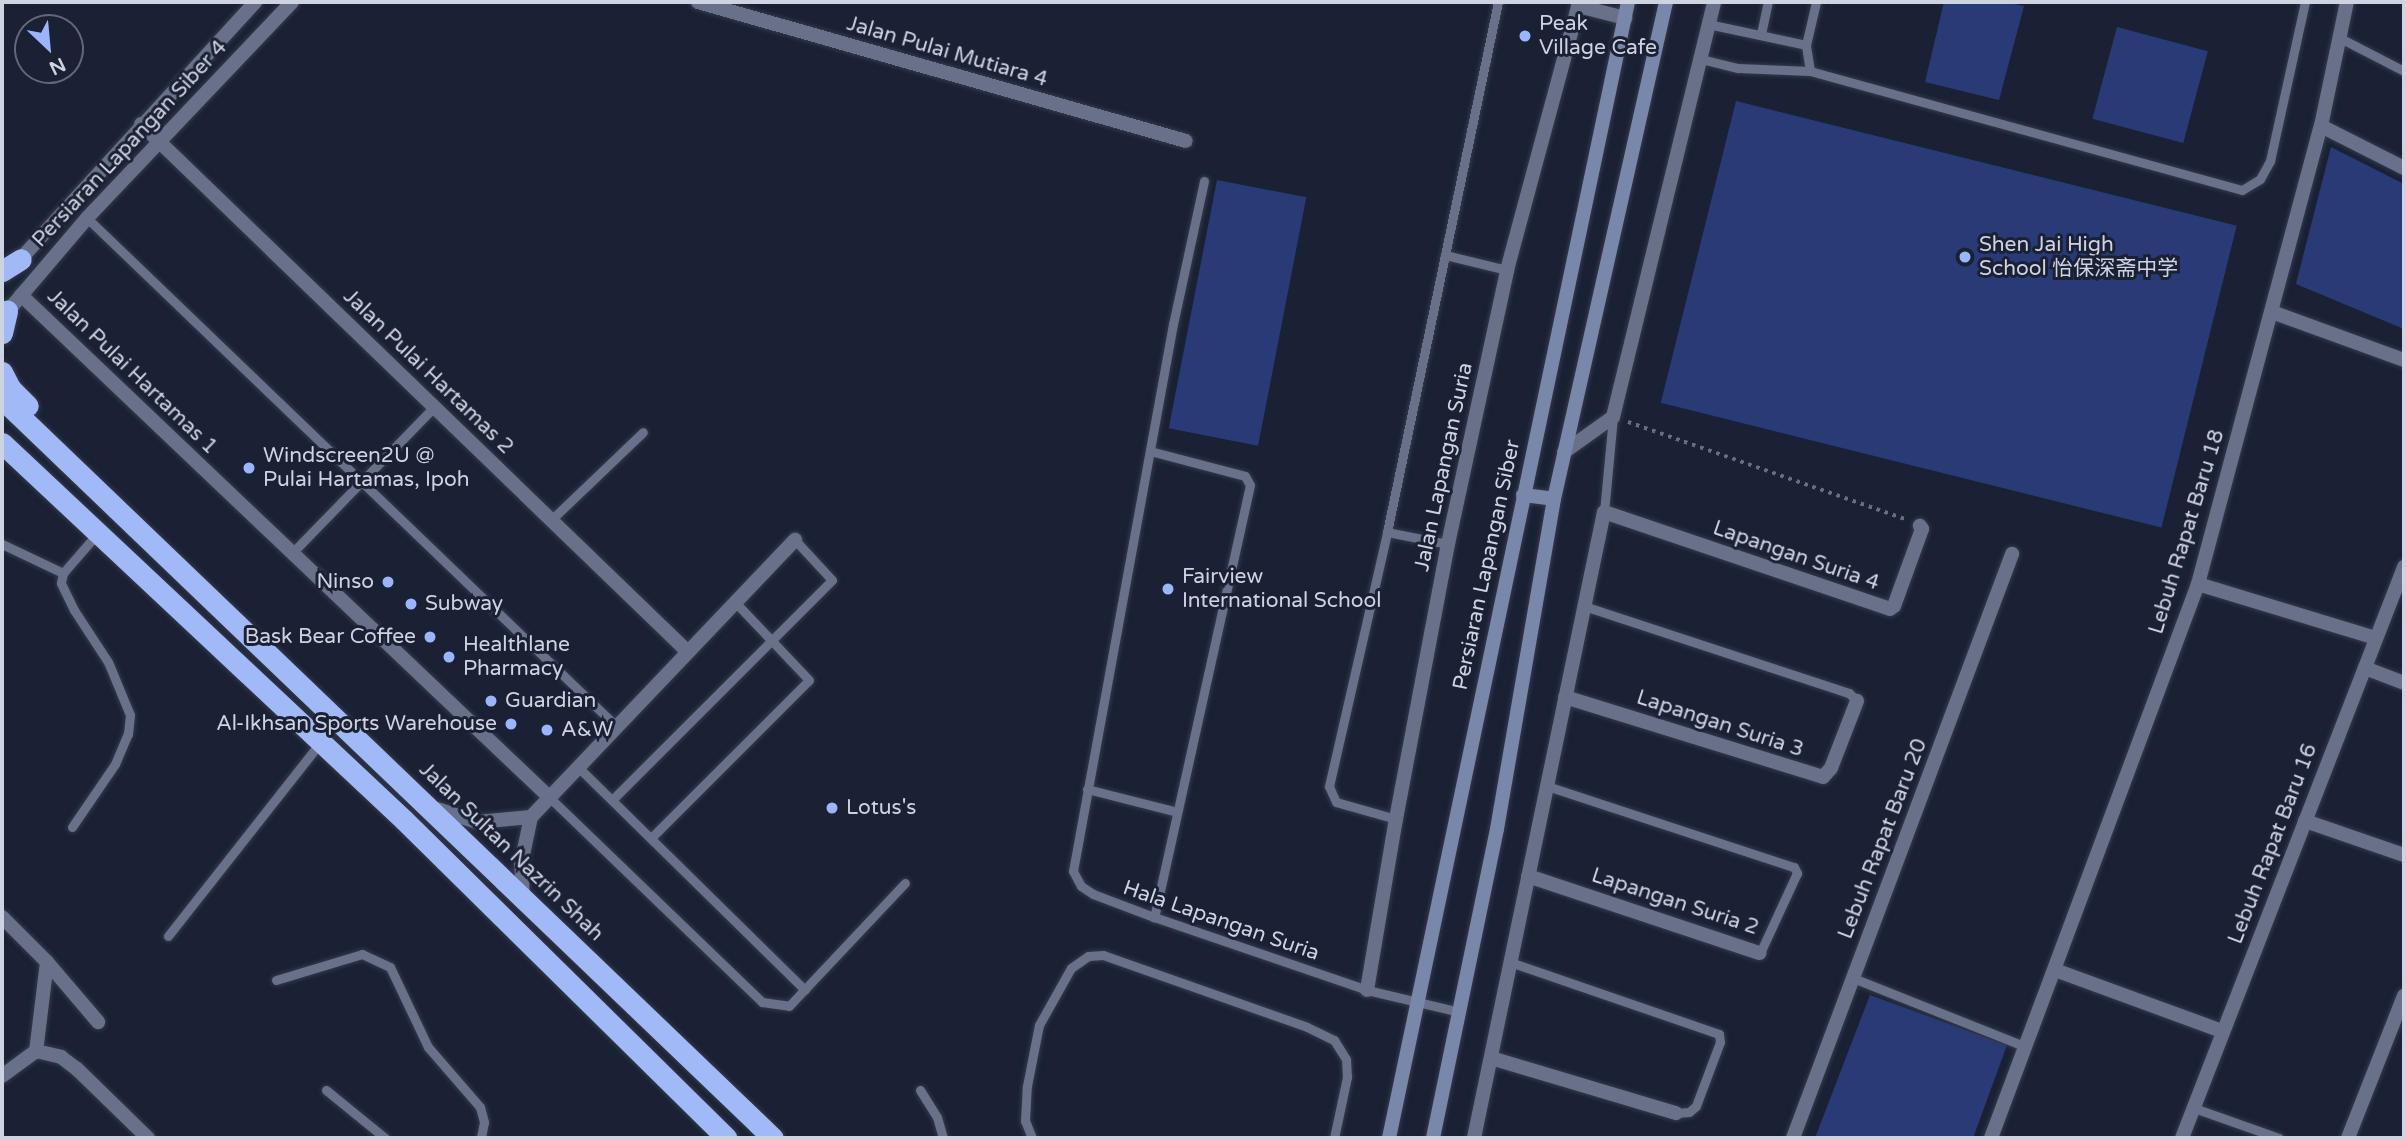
<!DOCTYPE html>
<meta charset="utf-8">
<style>
body{margin:0}
#map{position:relative;width:2406px;height:1140px;overflow:hidden;background:#1a2135;font-family:"Varela Round","Noto Sans SC",sans-serif}
div>[style]{position:absolute}
.green>*{inset:0;background:#293b77;transform-origin:0 0}
.path>*{height:3.5px;margin-top:-1.75px;transform-origin:0;background:repeating-linear-gradient(90deg,#686e80 0 3.5px,transparent 0 8.5px)}
.roads{filter:drop-shadow(0 0 2px #353a4b) drop-shadow(0 0 2px #353a4b)}
.lane>*{height:9px;margin:-4.5px;padding:0 4.5px;transform-origin:4.5px;border-radius:4.5px;background:#687189}
.street>*{height:14px;margin:-7px;padding:0 7px;transform-origin:7px;border-radius:7px;background:#687189}
.secondary>*{height:14px;margin:-7px;padding:0 7px;transform-origin:7px;border-radius:7px;background:#7987aa}
.highway>*{height:21px;margin:-10.5px;padding:0 10.5px;transform-origin:10.5px;border-radius:10.5px;background:#a2b9f8}
.dots>*{width:19px;height:19px;translate:-50% -50%;box-sizing:border-box;border:4px solid #1a2135;border-radius:50%}
span{translate:-50% -50%;white-space:nowrap;text-align:center;line-height:1.15;-webkit-text-stroke:6px #1a2135;paint-order:stroke}
.poi-label{font-size:21px;color:#ced3e1}
.left{translate:0 -50%;text-align:left}
.right{translate:-100% -50%;text-align:right}
.street-label{font-size:21px;color:#ced3e1}
.frame{position:absolute;inset:0;border:4px solid #ced3e1;pointer-events:none}
.north{position:absolute;left:14px;top:14px;width:70px;height:70px;box-sizing:border-box;background:#1a2135;border:2px solid #62687a;border-radius:50%;rotate:154deg;font-size:19px;font-weight:700;line-height:28px;text-align:center;color:#ced3e1}
.north::after{content:'';display:block;margin:auto;width:24px;height:32px;background:#9bb5fd;clip-path:polygon(50% 0,100% 100%,50% 72%,0 100%)}
</style>
<div id="map">
<div class="green">
<div style="clip-path:polygon(1944px 2px,2005px 2px,2024px 6px,1999px 100px,1925px 82px)"></div>
<div style="left:2117px;top:27px;width:94px;height:95px;rotate:15deg"></div>
<div style="left:1736px;top:101px;width:516px;height:311px;rotate:14deg"></div>
<div style="clip-path:polygon(2331px 147px,2404px 184px,2404px 329px,2296px 284px)"></div>
<div style="left:1217px;top:180px;width:91px;height:253px;rotate:11deg"></div>
<div style="clip-path:polygon(1870px 995px,2007px 1045px,1973px 1138px,1815px 1138px)"></div>
</div>
<div class="path">
<div style="left:1628px;top:422px;width:293px;rotate:19.3deg"></div>
</div>
<div class="roads">
<div class="lane">
<div style="left:1708px;top:24px;width:100px;rotate:12.1deg"></div>
<div style="left:1761px;top:34px;width:33px;rotate:-78deg"></div>
<div style="left:2340px;top:38px;width:72px;rotate:27.3deg"></div>
<div style="left:1701px;top:59px;width:38px;rotate:14deg"></div>
<div style="left:1738px;top:68px;width:72px;rotate:2.4deg"></div>
<div style="left:1810px;top:71px;width:448px;rotate:15.4deg"></div>
<div style="left:2242px;top:190px;width:21px;rotate:-31deg"></div>
<div style="left:2260px;top:179px;width:21px;rotate:-61deg"></div>
<div style="left:2270px;top:161px;width:163px;rotate:-77.6deg"></div>
<div style="left:1810px;top:71px;width:26px;rotate:-99deg"></div>
<div style="left:1806px;top:45px;width:44px;rotate:-76.9deg"></div>
<div style="left:1204px;top:181px;width:146px;rotate:102.2deg"></div>
<div style="left:1173px;top:324px;width:556px;rotate:100.36deg"></div>
<div style="left:1073px;top:871px;width:17px;rotate:62deg"></div>
<div style="left:1081px;top:886px;width:14px;rotate:34deg"></div>
<div style="left:1093px;top:894px;width:65px;rotate:20.7deg"></div>
<div style="left:1154px;top:917px;width:225px;rotate:18.9deg"></div>
<div style="left:1367px;top:990px;width:96px;rotate:13.3deg"></div>
<div style="left:87px;top:218px;width:733px;rotate:43.84deg"></div>
<div style="left:1445px;top:255px;width:64px;rotate:13.6deg"></div>
<div style="left:1150px;top:451px;width:98px;rotate:14.7deg"></div>
<div style="left:1245px;top:476px;width:10px;rotate:61deg"></div>
<div style="left:1250px;top:485px;width:443px;rotate:102.5deg"></div>
<div style="left:1604px;top:512px;width:95px;rotate:-84.6deg"></div>
<div style="left:551px;top:520px;width:127px;rotate:-43.7deg"></div>
<div style="left:1387px;top:532px;width:62px;rotate:11.1deg"></div>
<div style="left:2px;top:544px;width:68px;rotate:25.4deg"></div>
<div style="left:292px;top:553px;width:204px;rotate:-45.8deg"></div>
<div style="left:1584px;top:606px;width:279px;rotate:18.2deg"></div>
<div style="left:1849px;top:693px;width:11px;rotate:45deg"></div>
<div style="left:578px;top:767px;width:318px;rotate:44.5deg"></div>
<div style="left:1547px;top:786px;width:260px;rotate:18.2deg"></div>
<div style="left:1794px;top:867px;width:7px;rotate:63deg"></div>
<div style="left:1797px;top:873px;width:88px;rotate:114.8deg"></div>
<div style="left:1087px;top:789px;width:93px;rotate:14.3deg"></div>
<div style="left:549px;top:797px;width:296px;rotate:43.9deg"></div>
<div style="left:762px;top:1002px;width:27px;rotate:8deg"></div>
<div style="left:789px;top:1006px;width:169px;rotate:-46.7deg"></div>
<div style="left:612px;top:800px;width:311px;rotate:-45deg"></div>
<div style="left:832px;top:580px;width:54px;rotate:-132.8deg"></div>
<div style="left:1396px;top:819px;width:62px;rotate:-164.2deg"></div>
<div style="left:1336px;top:802px;width:17px;rotate:-114deg"></div>
<div style="left:1329px;top:786px;width:261px;rotate:-77.1deg"></div>
<div style="left:1387px;top:532px;width:541px;rotate:-78.17deg"></div>
<div style="left:72px;top:827px;width:76px;rotate:-55.7deg"></div>
<div style="left:115px;top:764px;width:33px;rotate:-67deg"></div>
<div style="left:128px;top:734px;width:19px;rotate:-84deg"></div>
<div style="left:130px;top:715px;width:57px;rotate:-112.5deg"></div>
<div style="left:108px;top:662px;width:62px;rotate:-123.2deg"></div>
<div style="left:74px;top:610px;width:30px;rotate:-116deg"></div>
<div style="left:61px;top:583px;width:10px;rotate:-79deg"></div>
<div style="left:63px;top:573px;width:52px;rotate:-48.9deg"></div>
<div style="left:651px;top:838px;width:223px;rotate:-45deg"></div>
<div style="left:809px;top:680px;width:108px;rotate:-133.5deg"></div>
<div style="left:168px;top:936px;width:246px;rotate:-51.8deg"></div>
<div style="left:1510px;top:962px;width:221px;rotate:19deg"></div>
<div style="left:1719px;top:1034px;width:8px;rotate:83deg"></div>
<div style="left:1720px;top:1042px;width:68px;rotate:110.6deg"></div>
<div style="left:1696px;top:1106px;width:9px;rotate:139deg"></div>
<div style="left:1689px;top:1112px;width:13px;rotate:176deg"></div>
<div style="left:1853px;top:978px;width:186px;rotate:21.7deg"></div>
<div style="left:276px;top:980px;width:90px;rotate:-16.8deg"></div>
<div style="left:362px;top:954px;width:31px;rotate:25deg"></div>
<div style="left:390px;top:967px;width:89px;rotate:64.6deg"></div>
<div style="left:428px;top:1047px;width:79px;rotate:49.1deg"></div>
<div style="left:480px;top:1107px;width:16px;rotate:75deg"></div>
<div style="left:484px;top:1122px;width:16px;rotate:101deg"></div>
<div style="left:326px;top:1090px;width:76px;rotate:39.1deg"></div>
<div style="left:920px;top:1090px;width:32px;rotate:58deg"></div>
<div style="left:937px;top:1117px;width:22px;rotate:74deg"></div>
<div style="left:2194px;top:1108px;width:90px;rotate:19.4deg"></div>
<div style="left:1032px;top:1138px;width:18px;rotate:-112deg"></div>
<div style="left:1025px;top:1121px;width:35px;rotate:-87deg"></div>
<div style="left:1027px;top:1086px;width:62px;rotate:-78.9deg"></div>
<div style="left:1039px;top:1025px;width:65px;rotate:-60.7deg"></div>
<div style="left:1071px;top:968px;width:21px;rotate:-35deg"></div>
<div style="left:1088px;top:956px;width:15px;rotate:-4deg"></div>
<div style="left:1103px;top:955px;width:216px;rotate:19.4deg"></div>
<div style="left:1307px;top:1027px;width:30px;rotate:26deg"></div>
<div style="left:1334px;top:1040px;width:22px;rotate:58deg"></div>
<div style="left:1346px;top:1059px;width:18px;rotate:87deg"></div>
<div style="left:1347px;top:1077px;width:62px;rotate:102deg"></div>
</div>
<div class="street">
<div style="left:698px;top:2px;width:507px;rotate:15.9deg"></div>
<div style="left:141px;top:124px;width:759px;rotate:43.99deg"></div>
<div style="left:2321px;top:126px;width:93px;rotate:26.8deg"></div>
<div style="left:16px;top:264px;width:355px;rotate:-47.6deg"></div>
<div style="left:21px;top:295px;width:729px;rotate:43.55deg"></div>
<div style="left:2272px;top:312px;width:140px;rotate:20deg"></div>
<div style="left:2px;top:318px;width:131px;rotate:-49.6deg"></div>
<div style="left:87px;top:218px;width:298px;rotate:-46.5deg"></div>
<div style="left:1564px;top:452px;width:60px;rotate:-35.5deg"></div>
<div style="left:1613px;top:417px;width:427px;rotate:-76.3deg"></div>
<div style="left:2198px;top:584px;width:186px;rotate:16.9deg"></div>
<div style="left:2365px;top:668px;width:42px;rotate:21deg"></div>
<div style="left:1565px;top:697px;width:270px;rotate:17.2deg"></div>
<div style="left:1823px;top:777px;width:12px;rotate:-48deg"></div>
<div style="left:1831px;top:768px;width:72px;rotate:-68.8deg"></div>
<div style="left:437px;top:809px;width:42px;rotate:18deg"></div>
<div style="left:477px;top:822px;width:54px;rotate:-5.3deg"></div>
<div style="left:2305px;top:821px;width:105px;rotate:19deg"></div>
<div style="left:1528px;top:876px;width:244px;rotate:18.4deg"></div>
<div style="left:523px;top:897px;width:33px;rotate:-93deg"></div>
<div style="left:521px;top:864px;width:48px;rotate:-78deg"></div>
<div style="left:531px;top:817px;width:383px;rotate:-46.4deg"></div>
<div style="left:2px;top:917px;width:64px;rotate:45deg"></div>
<div style="left:47px;top:962px;width:90px;rotate:97deg"></div>
<div style="left:36px;top:1051px;width:42px;rotate:143.7deg"></div>
<div style="left:47px;top:962px;width:79px;rotate:49.6deg"></div>
<div style="left:2055px;top:970px;width:178px;rotate:20.1deg"></div>
<div style="left:1367px;top:990px;width:173px;rotate:-80.4deg"></div>
<div style="left:1396px;top:819px;width:280px;rotate:-79.3deg"></div>
<div style="left:1448px;top:544px;width:280px;rotate:-77.8deg"></div>
<div style="left:1507px;top:270px;width:273px;rotate:-74.9deg"></div>
<div style="left:1578px;top:6px;width:49px;rotate:14.3deg"></div>
<div style="left:36px;top:1051px;width:26px;rotate:13deg"></div>
<div style="left:61px;top:1057px;width:20px;rotate:37deg"></div>
<div style="left:77px;top:1069px;width:99px;rotate:44.2deg"></div>
<div style="left:1491px;top:1058px;width:193px;rotate:16.6deg"></div>
<div style="left:1474px;top:1138px;width:639px;rotate:-78.27deg"></div>
<div style="left:1604px;top:512px;width:302px;rotate:18.7deg"></div>
<div style="left:1890px;top:609px;width:5px;rotate:-37deg"></div>
<div style="left:1894px;top:606px;width:82px;rotate:-70deg"></div>
<div style="left:1922px;top:529px;width:4px;rotate:-124deg"></div>
<div style="left:1793px;top:1138px;width:624px;rotate:-69.44deg"></div>
<div style="left:1991px;top:1138px;width:591px;rotate:-69.51deg"></div>
<div style="left:2198px;top:584px;width:474px;rotate:-75deg"></div>
<div style="left:2321px;top:126px;width:127px;rotate:-78.2deg"></div>
<div style="left:2182px;top:1138px;width:613px;rotate:-68.75deg"></div>
<div style="left:2348px;top:1138px;width:153px;rotate:-68.5deg"></div>
</div>
<div class="secondary">
<div style="left:1523px;top:495px;width:31px;rotate:7deg"></div>
<div style="left:1389px;top:1138px;width:1161px;rotate:-78.12deg"></div>
<div style="left:1433px;top:1138px;width:316px;rotate:-78.3deg"></div>
<div style="left:1497px;top:829px;width:335px;rotate:-80.2deg"></div>
<div style="left:1554px;top:499px;width:509px;rotate:-77.3deg"></div>
</div>
<div class="highway">
<div style="left:2px;top:271px;width:22px;rotate:-32deg"></div>
<div style="left:2px;top:333px;width:23px;rotate:-77deg"></div>
<div style="left:2px;top:372px;width:18px;rotate:63deg"></div>
<div style="left:10px;top:388px;width:25px;rotate:45deg"></div>
<div style="left:2px;top:399px;width:1068px;rotate:43.79deg"></div>
<div style="left:2px;top:443px;width:551px;rotate:43.16deg"></div>
<div style="left:404px;top:820px;width:453px;rotate:44.6deg"></div>
</div>
</div>
<div class="dots">
<div style="left:1525px;top:36px;background:#9bb5fd"></div>
<div style="left:1965px;top:257px;background:#9bb5fd"></div>
<div style="left:249px;top:468px;background:#9bb5fd"></div>
<div style="left:388px;top:582px;background:#9bb5fd"></div>
<div style="left:1168px;top:589px;background:#9bb5fd"></div>
<div style="left:411px;top:604px;background:#9bb5fd"></div>
<div style="left:430px;top:637px;background:#9bb5fd"></div>
<div style="left:449px;top:657px;background:#9bb5fd"></div>
<div style="left:491px;top:701px;background:#9bb5fd"></div>
<div style="left:511px;top:724px;background:#9bb5fd"></div>
<div style="left:547px;top:730px;background:#9bb5fd"></div>
<div style="left:832px;top:808px;background:#9bb5fd"></div>
</div>
<div class="poi-label">
<span class="left" style="left:1539px;top:36px">Peak<br>Village Cafe</span>
<span class="left" style="left:1979px;top:257px">Shen Jai High<br>School 怡保深斋中学</span>
<span class="left" style="left:263px;top:468px">Windscreen2U @<br>Pulai Hartamas, Ipoh</span>
<span class="left" style="left:1182px;top:589px">Fairview<br>International School</span>
<span class="right" style="left:374px;top:582px">Ninso</span>
<span class="left" style="left:425px;top:604px">Subway</span>
<span class="right" style="left:416px;top:637px">Bask Bear Coffee</span>
<span class="left" style="left:463px;top:657px">Healthlane<br>Pharmacy</span>
<span class="left" style="left:505px;top:701px">Guardian</span>
<span class="right" style="left:497px;top:724px">Al-Ikhsan Sports Warehouse</span>
<span class="left" style="left:561px;top:730px">A&amp;W</span>
<span class="left" style="left:846px;top:808px">Lotus's</span>
</div>
<div class="street-label">
<span style="left:947px;top:52px;rotate:16deg">Jalan Pulai Mutiara 4</span>
<span style="left:130px;top:144px;rotate:-47deg">Persiaran Lapangan Siber 4</span>
<span style="left:132px;top:372px;rotate:44deg">Jalan Pulai Hartamas 1</span>
<span style="left:428px;top:372px;rotate:44deg">Jalan Pulai Hartamas 2</span>
<span style="left:1444px;top:467px;rotate:-78deg">Jalan Lapangan Suria</span>
<span style="left:2187px;top:532px;rotate:-73deg">Lebuh Rapat Baru 18</span>
<span style="left:1796px;top:556px;rotate:19deg">Lapangan Suria 4</span>
<span style="left:1487px;top:565px;rotate:-78deg">Persiaran Lapangan Siber</span>
<span style="left:1720px;top:724px;rotate:18deg">Lapangan Suria 3</span>
<span style="left:1883px;top:839px;rotate:-69deg">Lebuh Rapat Baru 20</span>
<span style="left:2273px;top:844px;rotate:-69deg">Lebuh Rapat Baru 16</span>
<span style="left:511px;top:852px;rotate:44deg">Jalan Sultan Nazrin Shah</span>
<span style="left:1675px;top:902px;rotate:18deg">Lapangan Suria 2</span>
<span style="left:1221px;top:921px;rotate:19deg">Hala Lapangan Suria</span>
</div>
<div class="frame"></div>
<div class="north">N</div>
</div>
